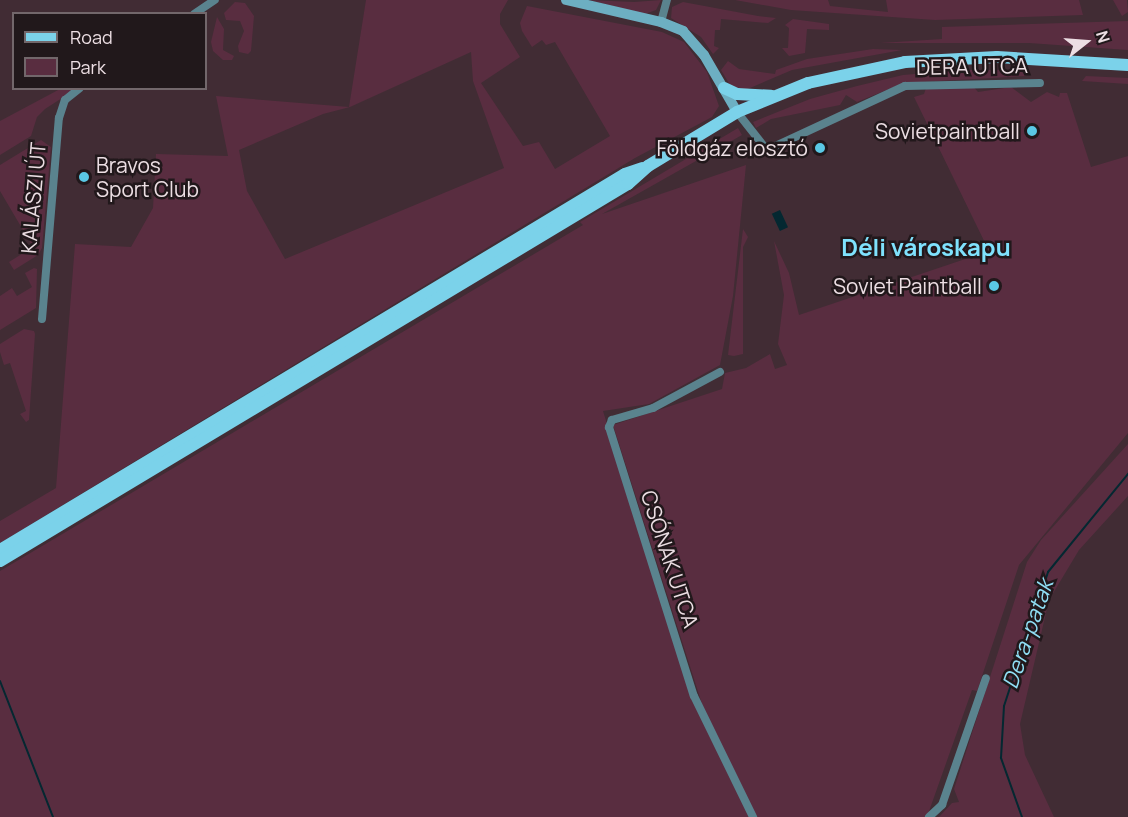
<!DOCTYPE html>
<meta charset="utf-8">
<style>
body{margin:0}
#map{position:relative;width:1128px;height:817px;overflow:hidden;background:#412c34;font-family:Manrope,sans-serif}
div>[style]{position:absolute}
.green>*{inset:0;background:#592d40}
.water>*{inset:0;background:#042831;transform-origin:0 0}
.stream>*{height:2px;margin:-1px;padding:0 1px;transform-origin:1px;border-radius:1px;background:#042831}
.minor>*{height:8px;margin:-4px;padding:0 4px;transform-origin:4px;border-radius:4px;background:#5a838e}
.secondary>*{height:10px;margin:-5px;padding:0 5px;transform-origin:5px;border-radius:5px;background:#6dafc2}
.primary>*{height:12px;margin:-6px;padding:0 6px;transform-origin:6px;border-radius:6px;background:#7bd2ea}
.dots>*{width:16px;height:16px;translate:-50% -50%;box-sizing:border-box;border:3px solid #21181b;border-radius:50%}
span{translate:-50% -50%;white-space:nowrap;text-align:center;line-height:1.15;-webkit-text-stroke:5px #21181b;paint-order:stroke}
.street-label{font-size:21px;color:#ecdee3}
.poi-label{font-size:21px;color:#ecdee3}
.right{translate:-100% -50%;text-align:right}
.left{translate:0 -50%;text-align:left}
.water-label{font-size:22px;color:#90def4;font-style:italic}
.quarter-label{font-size:24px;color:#7fe2fd;font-weight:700}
.legend{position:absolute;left:12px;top:12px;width:195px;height:78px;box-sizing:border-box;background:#21181b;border:2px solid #72676b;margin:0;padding:8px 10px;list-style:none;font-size:18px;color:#ecdee3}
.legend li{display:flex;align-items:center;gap:12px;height:30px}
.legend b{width:30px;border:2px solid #72676b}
.north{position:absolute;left:1056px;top:12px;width:60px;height:60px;-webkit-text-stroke:4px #21181b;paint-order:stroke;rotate:73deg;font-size:16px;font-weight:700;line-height:24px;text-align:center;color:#ecdee3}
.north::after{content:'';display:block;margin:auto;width:21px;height:27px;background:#ecdee3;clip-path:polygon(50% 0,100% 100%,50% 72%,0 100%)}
</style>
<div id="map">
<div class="green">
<div style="clip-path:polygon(evenodd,366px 0,508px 0,500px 14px,500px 24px,520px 57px,481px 83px,523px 146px,539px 142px,555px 169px,610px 136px,555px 42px,546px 45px,542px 40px,532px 47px,522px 31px,520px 23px,527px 6px,662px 32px,684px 42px,707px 72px,719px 106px,712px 117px,635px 158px,0 543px,0 521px,56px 488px,75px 244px,131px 247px,153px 208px,156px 154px,228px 156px,216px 96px,349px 107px,366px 0,471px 52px,473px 81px,504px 168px,285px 259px,247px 191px,239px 150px,323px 114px,350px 107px,471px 52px)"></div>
<div style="clip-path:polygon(589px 0,634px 2px,661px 0,656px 10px,645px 14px)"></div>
<div style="clip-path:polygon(735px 0,828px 0,830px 6px,888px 12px,886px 0,1079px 0,1083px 15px,935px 20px,791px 10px)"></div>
<div style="clip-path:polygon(1113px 0,1127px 0,1128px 12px,1122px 16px)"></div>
<div style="clip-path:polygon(235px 2px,245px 3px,254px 16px,251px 51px,248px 54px,239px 52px,238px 46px,244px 31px,240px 21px,226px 20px,224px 13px)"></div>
<div style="clip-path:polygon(683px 2px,758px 16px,776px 18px,768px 23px,721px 19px,720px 30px,715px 30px,714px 46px,719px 48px,713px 54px,701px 37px,671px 18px,672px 7px)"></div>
<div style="clip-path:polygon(217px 17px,224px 29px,223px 50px,234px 56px,232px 60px,223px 60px,213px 51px,211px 42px)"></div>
<div style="clip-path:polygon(793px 19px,829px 24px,829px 30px,807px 29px,805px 53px,789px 56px,782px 48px,788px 48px,789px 28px,785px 25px)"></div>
<div style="clip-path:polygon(1128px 21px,1128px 50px,1029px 43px,880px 43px,942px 39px,942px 27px)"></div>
<div style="clip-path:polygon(873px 49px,902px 50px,792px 70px,743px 91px,730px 85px,721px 70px,728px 61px,739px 69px,775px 74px,776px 70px,807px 59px)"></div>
<div style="clip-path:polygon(963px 70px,1020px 70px,1026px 76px,904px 83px,857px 102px,846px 95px,840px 105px,771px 119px,756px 128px,753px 122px,810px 99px,857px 86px,903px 75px)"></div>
<div style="clip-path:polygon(1086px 76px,1128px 78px,1128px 84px,1082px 81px)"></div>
<div style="clip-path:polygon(973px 86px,978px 92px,1011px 87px,1031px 102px,1047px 92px,1059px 97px,1060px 93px,1067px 93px,1091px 167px,1128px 156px,1128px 433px,1019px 565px,977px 691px,972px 690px,927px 817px,755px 817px,702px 704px,613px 425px,722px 389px,725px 373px,746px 368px,770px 354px,775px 369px,787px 365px,778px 344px,784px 295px,774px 241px,789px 273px,799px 315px,989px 251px,914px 97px,924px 94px,926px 88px)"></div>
<div style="clip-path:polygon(60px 89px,76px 89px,45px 109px,37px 117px,31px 136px,0 155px,0 121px)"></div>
<div style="clip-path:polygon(738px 128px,742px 135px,602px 214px,746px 165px,733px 296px,720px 365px,649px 404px,603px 411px,693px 700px,750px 817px,0 817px,0 571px,583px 225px,580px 222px)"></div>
<div style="clip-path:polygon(41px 140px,51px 147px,42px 248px,38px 255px,14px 270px,9px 262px,33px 247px,0 191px,0 165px)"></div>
<div style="clip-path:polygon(743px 229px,748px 237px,743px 247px,743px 354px,734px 356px,728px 355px)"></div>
<div style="clip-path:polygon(34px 268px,37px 269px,36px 308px,0 330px,0 296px,12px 288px,17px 296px,32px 287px,25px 273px)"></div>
<div style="clip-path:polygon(24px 329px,34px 331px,35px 334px,29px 420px,26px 422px,20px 414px,26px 411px,10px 363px,4px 365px,0 352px,0 344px)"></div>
<div style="clip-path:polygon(1128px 444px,1128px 496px,1079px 550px,1049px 600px,1020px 724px,1025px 755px,1054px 817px,939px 817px,952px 803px,959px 802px,954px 789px,1027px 562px,1041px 540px)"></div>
</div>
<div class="water">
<div style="left:780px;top:210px;width:19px;height:9px;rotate:65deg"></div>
</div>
<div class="stream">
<div style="left:0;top:681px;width:146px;rotate:68.7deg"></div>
<div style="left:1022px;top:817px;width:63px;rotate:-109.6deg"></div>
<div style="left:1001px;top:758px;width:52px;rotate:-86.7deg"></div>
<div style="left:1004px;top:706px;width:141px;rotate:-71.8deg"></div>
<div style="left:1048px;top:572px;width:127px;rotate:-50.8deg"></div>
</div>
<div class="minor">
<div style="left:194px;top:14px;width:25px;rotate:-34deg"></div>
<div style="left:661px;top:22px;width:23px;rotate:-75deg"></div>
<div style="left:737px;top:112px;width:48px;rotate:51.7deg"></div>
<div style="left:767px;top:150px;width:152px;rotate:-24.9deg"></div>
<div style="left:905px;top:86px;width:135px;rotate:-1.3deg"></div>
<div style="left:42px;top:319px;width:202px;rotate:-85.2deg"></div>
<div style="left:59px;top:118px;width:19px;rotate:-72deg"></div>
<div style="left:65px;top:100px;width:19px;rotate:-39deg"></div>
<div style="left:720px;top:372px;width:76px;rotate:151.8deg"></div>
<div style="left:653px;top:408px;width:43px;rotate:163.7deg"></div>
<div style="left:612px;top:420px;width:8px;rotate:113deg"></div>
<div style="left:609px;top:427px;width:282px;rotate:72.5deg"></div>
<div style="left:694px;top:696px;width:135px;rotate:64deg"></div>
<div style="left:929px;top:817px;width:18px;rotate:-43deg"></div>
<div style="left:942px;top:805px;width:134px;rotate:-70.9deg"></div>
</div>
<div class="secondary">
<div style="left:566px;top:0;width:98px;rotate:13deg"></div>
<div style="left:661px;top:22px;width:24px;rotate:22deg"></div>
<div style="left:683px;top:31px;width:32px;rotate:49deg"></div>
<div style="left:704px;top:55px;width:66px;rotate:59.9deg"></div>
</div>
<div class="primary">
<div style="left:724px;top:88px;width:14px;rotate:25deg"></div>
<div style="left:737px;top:94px;width:34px;rotate:3deg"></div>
<div style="left:0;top:550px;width:729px;rotate:-31.03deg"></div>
<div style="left:625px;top:174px;width:18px;rotate:-19deg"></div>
<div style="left:0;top:561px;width:732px;rotate:-30.98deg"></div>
<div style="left:628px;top:184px;width:27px;rotate:-42deg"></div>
<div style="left:648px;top:166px;width:104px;rotate:-31.2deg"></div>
<div style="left:737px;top:112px;width:77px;rotate:-22.2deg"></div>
<div style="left:808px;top:83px;width:99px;rotate:-12.2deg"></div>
<div style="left:905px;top:62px;width:92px;rotate:-3.1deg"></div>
<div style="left:997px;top:57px;width:131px;rotate:3.5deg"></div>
</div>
<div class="dots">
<div style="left:1032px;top:131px;background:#5ac8e5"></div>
<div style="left:820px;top:148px;background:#5ac8e5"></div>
<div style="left:84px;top:177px;background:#5ac8e5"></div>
<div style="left:994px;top:286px;background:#5ac8e5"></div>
</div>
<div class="street-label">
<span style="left:972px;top:66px;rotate:-1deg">DERA UTCA</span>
<span style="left:33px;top:198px;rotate:-85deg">KALÁSZI ÚT</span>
<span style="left:670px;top:559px;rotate:72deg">CSÓNAK UTCA</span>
</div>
<div class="poi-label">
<span class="right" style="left:1020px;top:131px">Sovietpaintball</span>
<span class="right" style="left:808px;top:148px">Földgáz elosztó</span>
<span class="left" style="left:96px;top:177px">Bravos<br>Sport Club</span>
<span class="right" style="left:982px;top:286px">Soviet Paintball</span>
</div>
<div class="water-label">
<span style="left:1028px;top:634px;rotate:-71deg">Dera-patak</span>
</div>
<div class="quarter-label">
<span style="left:926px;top:247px">Déli városkapu</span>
</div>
<ul class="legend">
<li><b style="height:8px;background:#7bd2ea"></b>Road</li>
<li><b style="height:16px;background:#592d40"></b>Park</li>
</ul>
<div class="north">N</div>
</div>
